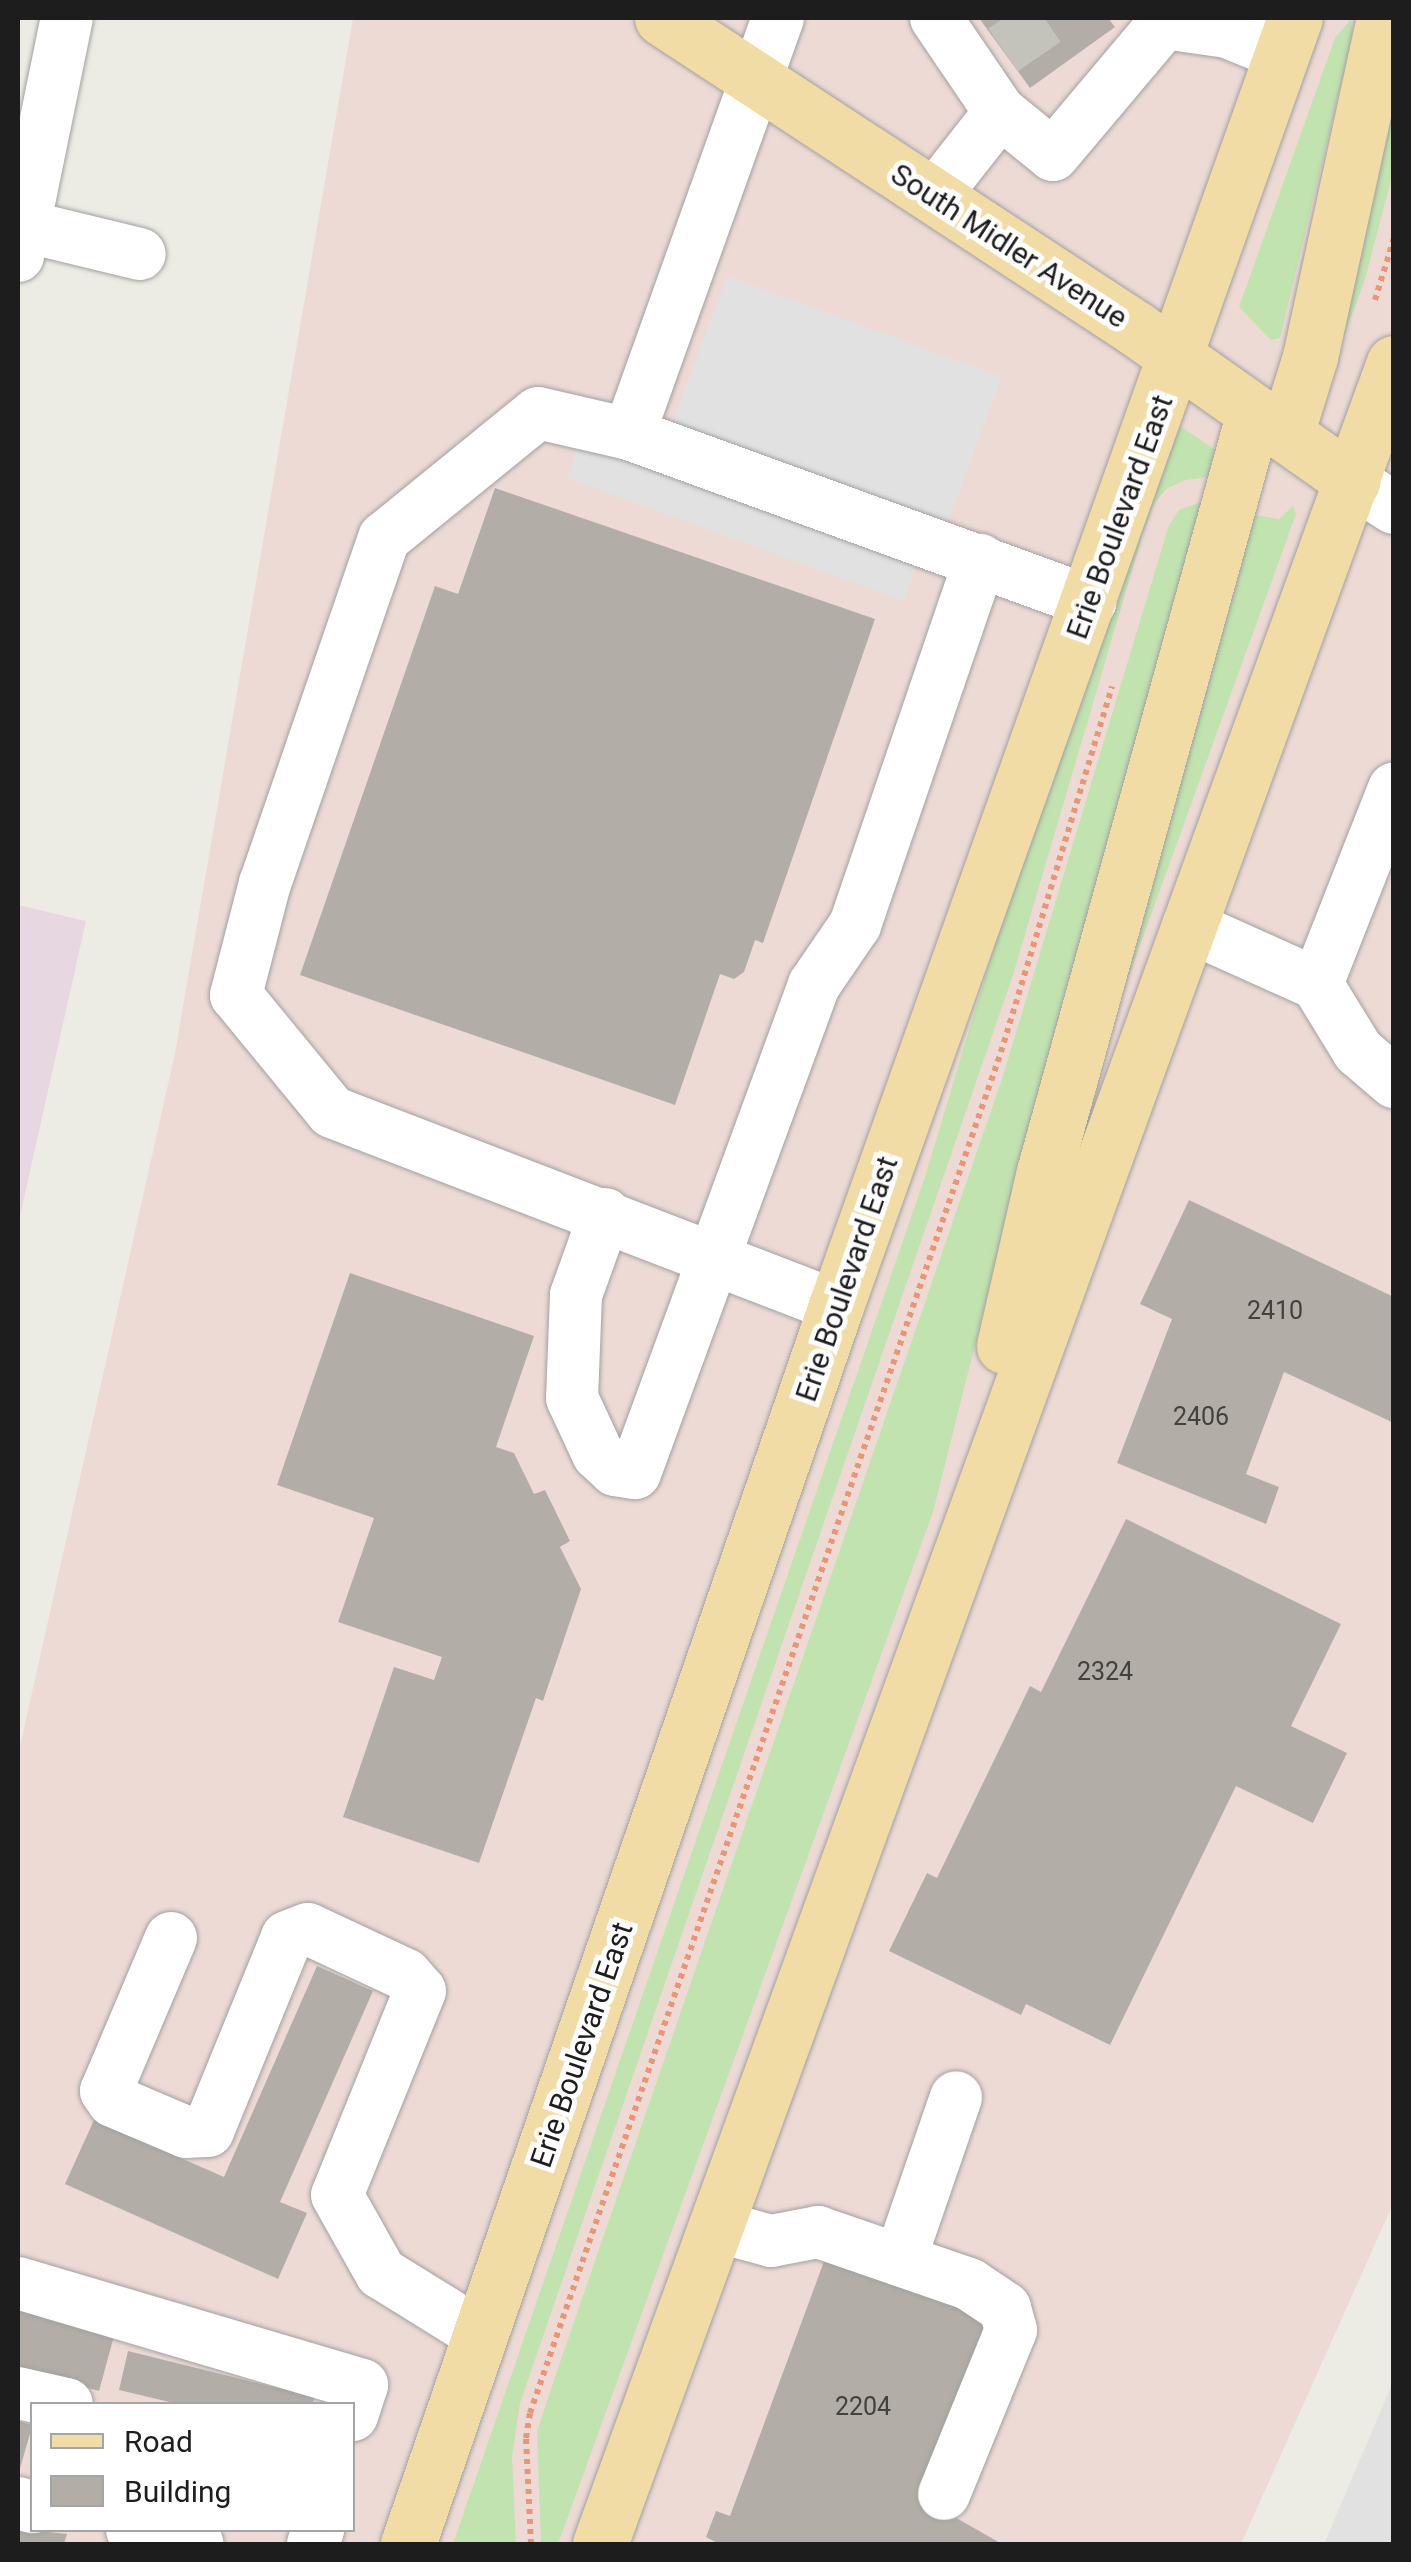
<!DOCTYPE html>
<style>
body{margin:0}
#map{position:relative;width:1411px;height:2562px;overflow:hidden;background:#edece4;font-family:Roboto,sans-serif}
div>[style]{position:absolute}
.commercial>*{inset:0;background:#eddad5}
.industrial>*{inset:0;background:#e6d7e1}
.grass>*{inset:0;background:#c1e3af}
.parking>*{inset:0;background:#e1e1e1}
.building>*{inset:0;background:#b2aea7;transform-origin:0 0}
.minor-tunnel>*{height:52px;margin-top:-26px;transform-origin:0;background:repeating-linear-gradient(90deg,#c3c3bc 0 52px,transparent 0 78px)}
.path>*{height:6px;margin-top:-3px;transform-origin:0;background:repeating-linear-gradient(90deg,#eb9578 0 5px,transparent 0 10px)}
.roads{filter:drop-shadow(0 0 2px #a1a1a1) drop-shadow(0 0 2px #a1a1a1)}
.minor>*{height:52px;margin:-26px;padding:0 26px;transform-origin:26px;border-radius:26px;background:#fff}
.major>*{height:55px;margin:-27.5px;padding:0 27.5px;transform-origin:27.5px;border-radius:27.5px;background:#f2dca5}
span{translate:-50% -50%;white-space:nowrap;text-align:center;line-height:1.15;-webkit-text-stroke:10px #fff;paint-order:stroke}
.number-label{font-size:25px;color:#424140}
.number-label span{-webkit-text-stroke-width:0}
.street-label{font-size:30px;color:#1d1d1d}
.frame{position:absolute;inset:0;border:20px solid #1d1d1d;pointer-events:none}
.legend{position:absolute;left:30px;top:2402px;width:325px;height:130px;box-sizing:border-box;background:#fff;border:2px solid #a5a5a5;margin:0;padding:12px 18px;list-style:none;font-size:30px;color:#1d1d1d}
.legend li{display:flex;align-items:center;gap:20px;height:50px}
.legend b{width:50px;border:2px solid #a5a5a5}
</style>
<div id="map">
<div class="commercial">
<div style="clip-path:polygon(evenodd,353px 18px,1393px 18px,1393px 2204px,1241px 2544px,18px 2544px,18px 1755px,175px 1053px,353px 18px,32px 2404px,352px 2404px,352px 2530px,32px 2530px,32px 2404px)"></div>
</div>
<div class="industrial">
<div style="clip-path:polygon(18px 905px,86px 921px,18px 1225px)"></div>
</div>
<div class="grass">
<div style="clip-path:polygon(1351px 19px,1353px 34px,1280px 338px,1271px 340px,1239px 307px,1335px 38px)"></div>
<div style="clip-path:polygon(1393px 63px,1393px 172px,1364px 283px,1330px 372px)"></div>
<div style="clip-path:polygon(1180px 426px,1217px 451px,1218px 476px,1185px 480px,1166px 489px,1154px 504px,1144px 530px,1013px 975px,520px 2403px,512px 2457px,516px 2544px,453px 2544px,925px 1177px,1044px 780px,1169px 432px)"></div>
<div style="clip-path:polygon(1207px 500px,1033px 1114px,933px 1512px,558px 2544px,541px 2544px,537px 2432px,554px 2380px,1003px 1076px,1169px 525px,1179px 510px)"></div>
<div style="clip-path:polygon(1293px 506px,1296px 514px,1095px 1070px,1243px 513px,1279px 519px)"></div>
</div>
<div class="parking">
<div style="clip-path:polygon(727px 276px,1002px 377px,931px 569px,917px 565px,904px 601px,567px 478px,595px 402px,670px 429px)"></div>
<div style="clip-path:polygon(1393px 2382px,1393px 2544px,1324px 2544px)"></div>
</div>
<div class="building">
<div style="clip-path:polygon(979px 18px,1108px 18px,1115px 27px,1030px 88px)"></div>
<div style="clip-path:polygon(495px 488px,875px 619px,763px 943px,755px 940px,744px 972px,734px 979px,720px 974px,675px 1105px,300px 975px,435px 586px,458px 594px)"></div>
<div style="clip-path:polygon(1189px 1200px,1394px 1297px,1394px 1423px,1284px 1372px,1246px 1474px,1279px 1487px,1266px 1524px,1117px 1463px,1172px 1319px,1140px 1304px)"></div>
<div style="clip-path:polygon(350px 1273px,534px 1336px,496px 1447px,514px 1453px,534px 1494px,545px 1490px,570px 1541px,560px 1547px,581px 1589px,543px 1701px,536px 1698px,479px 1863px,343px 1817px,394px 1667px,434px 1680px,442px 1657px,338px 1622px,374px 1518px,277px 1485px)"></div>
<div style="clip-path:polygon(1126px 1519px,1341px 1624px,1291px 1726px,1347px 1753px,1313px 1823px,1236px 1786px,1110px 2045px,1026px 2004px,1021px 2015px,889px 1951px,927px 1873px,937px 1878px,1030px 1686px,1041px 1692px)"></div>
<div style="clip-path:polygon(317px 1966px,373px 1991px,280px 2202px,307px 2213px,278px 2279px,65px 2184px,94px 2120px,224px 2177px)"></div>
<div style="clip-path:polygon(826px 2256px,990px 2316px,923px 2499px,1002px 2544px,719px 2544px,706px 2537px,716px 2511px,730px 2516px)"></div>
<div style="clip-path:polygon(18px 2310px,114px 2336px,99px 2391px,18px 2368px)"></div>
<div style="clip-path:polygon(128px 2351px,314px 2397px,313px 2404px,178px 2404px,119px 2390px)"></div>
<div style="left:18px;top:2421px;width:15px;height:55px;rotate:16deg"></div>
<div style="clip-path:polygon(18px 2521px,32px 2530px,67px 2534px,64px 2544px,18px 2544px)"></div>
</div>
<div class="minor-tunnel">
<div style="left:1003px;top:50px;width:56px;rotate:-34.8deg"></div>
</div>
<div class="path">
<div style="left:1375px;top:300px;width:65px;rotate:-73deg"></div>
<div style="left:531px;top:2544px;width:106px;rotate:-92.7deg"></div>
<div style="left:526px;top:2438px;width:25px;rotate:-81deg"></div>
<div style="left:530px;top:2413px;width:1440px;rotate:-70.91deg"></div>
<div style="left:1001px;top:1052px;width:382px;rotate:-73.1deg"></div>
</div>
<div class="roads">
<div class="minor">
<div style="left:778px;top:18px;width:442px;rotate:109.7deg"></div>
<div style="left:629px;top:434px;width:491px;rotate:20deg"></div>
<div style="left:936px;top:18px;width:114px;rotate:55.8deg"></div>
<div style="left:934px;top:196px;width:107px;rotate:-51.8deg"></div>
<div style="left:1000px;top:112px;width:68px;rotate:39.1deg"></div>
<div style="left:1053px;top:155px;width:172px;rotate:-49.9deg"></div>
<div style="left:1164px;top:23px;width:64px;rotate:8.1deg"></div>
<div style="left:1227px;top:32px;width:58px;rotate:22.2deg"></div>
<div style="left:24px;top:226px;width:119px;rotate:13.6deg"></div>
<div style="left:18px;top:256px;width:243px;rotate:-78.4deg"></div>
<div style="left:629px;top:434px;width:93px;rotate:-167deg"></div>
<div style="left:538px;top:413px;width:198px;rotate:140.9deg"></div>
<div style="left:384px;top:538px;width:365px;rotate:109deg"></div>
<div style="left:265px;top:883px;width:116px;rotate:104.5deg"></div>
<div style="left:236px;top:995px;width:151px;rotate:50.6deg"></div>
<div style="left:332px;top:1112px;width:540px;rotate:21.05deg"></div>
<div style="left:1352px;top:481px;width:50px;rotate:32.7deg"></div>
<div style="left:1188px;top:926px;width:141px;rotate:24.2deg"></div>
<div style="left:1317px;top:984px;width:79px;rotate:58.5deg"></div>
<div style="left:1358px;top:1051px;width:48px;rotate:40.7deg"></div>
<div style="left:1317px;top:984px;width:210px;rotate:-68.5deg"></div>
<div style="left:605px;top:1214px;width:86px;rotate:109.7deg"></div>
<div style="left:576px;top:1295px;width:103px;rotate:92.2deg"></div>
<div style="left:572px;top:1398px;width:62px;rotate:65.1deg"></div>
<div style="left:598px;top:1454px;width:23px;rotate:43deg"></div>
<div style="left:615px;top:1470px;width:20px;rotate:9deg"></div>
<div style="left:635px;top:1473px;width:520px;rotate:-69.86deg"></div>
<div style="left:814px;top:985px;width:73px;rotate:-55.7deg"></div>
<div style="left:855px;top:925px;width:386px;rotate:-71.1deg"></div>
<div style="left:171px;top:1938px;width:166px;rotate:113deg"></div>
<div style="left:106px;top:2091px;width:12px;rotate:55deg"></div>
<div style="left:113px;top:2101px;width:79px;rotate:23deg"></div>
<div style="left:186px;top:2132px;width:22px;rotate:-3deg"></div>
<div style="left:208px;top:2131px;width:209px;rotate:-67.8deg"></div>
<div style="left:287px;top:1937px;width:22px;rotate:-21deg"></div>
<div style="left:308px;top:1929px;width:108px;rotate:25.1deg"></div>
<div style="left:406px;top:1975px;width:21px;rotate:49deg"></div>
<div style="left:420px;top:1991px;width:220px;rotate:112.1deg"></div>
<div style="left:337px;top:2195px;width:90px;rotate:60.6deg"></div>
<div style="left:381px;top:2273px;width:118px;rotate:31.8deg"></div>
<div style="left:716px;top:2226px;width:57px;rotate:15.3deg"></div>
<div style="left:771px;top:2241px;width:48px;rotate:-10.8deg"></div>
<div style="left:818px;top:2232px;width:160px;rotate:19deg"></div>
<div style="left:969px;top:2284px;width:43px;rotate:33.7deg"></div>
<div style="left:1005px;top:2308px;width:23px;rotate:75deg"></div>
<div style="left:1011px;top:2330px;width:177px;rotate:112.2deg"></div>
<div style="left:900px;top:2260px;width:172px;rotate:-71deg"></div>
<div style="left:18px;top:2283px;width:359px;rotate:16.5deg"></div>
<div style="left:362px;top:2385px;width:32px;rotate:108deg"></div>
<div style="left:18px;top:2393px;width:50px;rotate:12.7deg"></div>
<div style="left:18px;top:2503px;width:15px;rotate:16deg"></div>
<div style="left:132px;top:2530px;width:67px;rotate:12deg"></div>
<div style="left:313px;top:2544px;width:15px;rotate:-70deg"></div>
</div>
<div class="major">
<div style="left:662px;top:18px;width:566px;rotate:33.24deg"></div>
<div style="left:1135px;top:328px;width:266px;rotate:35.2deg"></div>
<div style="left:1286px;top:434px;width:81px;rotate:-72.7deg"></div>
<div style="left:1310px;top:357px;width:347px;rotate:-77.7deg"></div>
<div style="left:1004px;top:1346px;width:179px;rotate:-77.1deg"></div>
<div style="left:1044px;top:1172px;width:788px;rotate:-74.55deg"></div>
<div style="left:408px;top:2544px;width:1310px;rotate:-70.93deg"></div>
<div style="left:836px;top:1306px;width:1367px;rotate:-70.39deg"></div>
<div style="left:600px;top:2544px;width:2321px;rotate:-70deg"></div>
</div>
</div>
<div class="number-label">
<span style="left:1275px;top:1311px">2410</span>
<span style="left:1201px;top:1417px">2406</span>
<span style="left:1105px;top:1672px">2324</span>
<span style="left:863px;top:2407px">2204</span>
</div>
<div class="street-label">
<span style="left:1009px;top:246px;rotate:33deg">South Midler Avenue</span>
<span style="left:1120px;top:517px;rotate:-70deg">Erie Boulevard East</span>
<span style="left:847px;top:1279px;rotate:-71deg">Erie Boulevard East</span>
<span style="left:582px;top:2045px;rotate:-71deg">Erie Boulevard East</span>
</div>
<div class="frame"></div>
<ul class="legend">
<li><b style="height:12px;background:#f2dca5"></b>Road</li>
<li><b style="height:28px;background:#b2aea7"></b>Building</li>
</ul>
</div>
